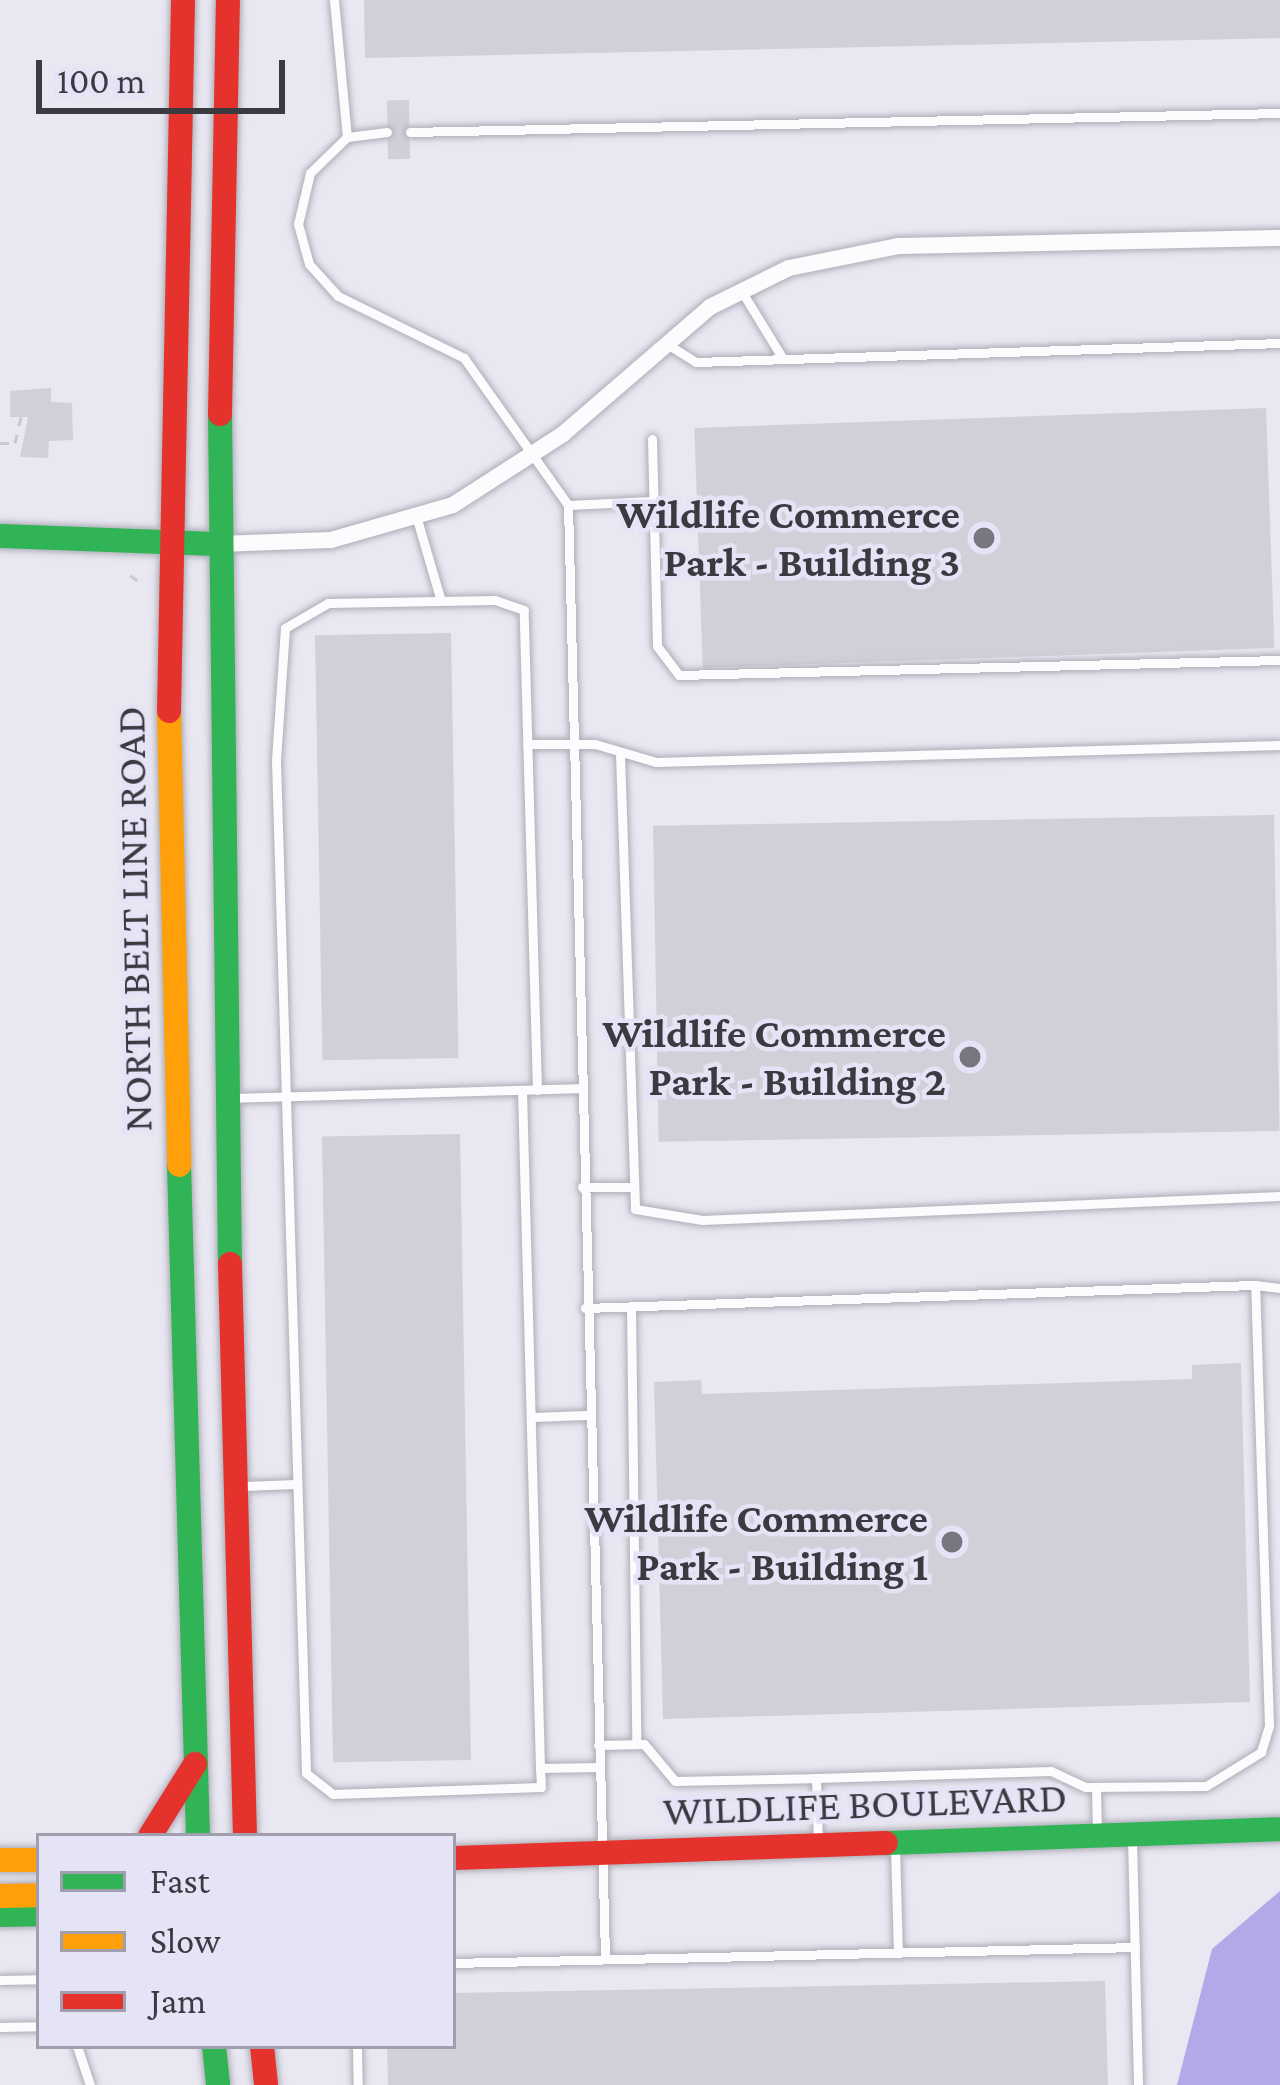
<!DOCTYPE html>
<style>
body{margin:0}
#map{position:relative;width:1280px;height:2085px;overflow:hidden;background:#e8e7f2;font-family:"Crimson Pro",serif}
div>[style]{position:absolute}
.water>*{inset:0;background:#b5a8e9}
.building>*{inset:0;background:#d1d0d8;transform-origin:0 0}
.path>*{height:3px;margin-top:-1.5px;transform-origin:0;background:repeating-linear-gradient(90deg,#cacace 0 9px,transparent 0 18px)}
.roads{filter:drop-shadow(0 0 3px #aeaeb6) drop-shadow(0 0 3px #aeaeb6)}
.lane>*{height:9px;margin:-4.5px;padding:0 4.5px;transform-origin:4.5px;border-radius:4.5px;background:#fcfbfd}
.street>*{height:16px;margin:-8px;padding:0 8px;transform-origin:8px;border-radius:8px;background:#fcfbfd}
.fast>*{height:24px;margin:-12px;padding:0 12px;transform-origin:12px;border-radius:12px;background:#30b455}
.slow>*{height:24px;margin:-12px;padding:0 12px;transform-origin:12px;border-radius:12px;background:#ff9f0a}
.jam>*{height:24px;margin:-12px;padding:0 12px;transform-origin:12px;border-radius:12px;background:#e5322d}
.dots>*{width:33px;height:33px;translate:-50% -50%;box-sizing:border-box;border:6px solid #e5e3f6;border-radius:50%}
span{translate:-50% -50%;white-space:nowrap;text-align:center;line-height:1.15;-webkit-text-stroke:9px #e5e3f6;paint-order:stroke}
.poi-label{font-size:42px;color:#3b3a41;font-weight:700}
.right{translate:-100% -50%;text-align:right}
.street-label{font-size:42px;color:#3b3a41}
.legend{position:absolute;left:36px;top:1833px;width:420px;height:216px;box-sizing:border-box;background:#e5e3f6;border:3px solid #a19fae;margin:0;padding:15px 21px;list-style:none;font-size:36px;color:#3b3a41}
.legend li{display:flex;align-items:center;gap:24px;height:60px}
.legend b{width:60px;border:3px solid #a19fae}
.scale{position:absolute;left:36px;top:60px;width:249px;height:54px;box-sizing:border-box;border:6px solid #3b3a41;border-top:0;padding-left:15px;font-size:36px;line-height:42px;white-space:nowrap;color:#3b3a41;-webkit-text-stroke:9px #e5e3f6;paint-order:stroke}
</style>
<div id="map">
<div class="water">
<div style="clip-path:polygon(1280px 1891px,1280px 2085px,1177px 2085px,1212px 1949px)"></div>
</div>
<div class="building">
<div style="clip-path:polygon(364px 0,1280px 0,1280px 38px,365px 58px)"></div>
<div style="left:409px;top:100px;width:59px;height:22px;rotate:89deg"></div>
<div style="clip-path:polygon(51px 388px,51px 402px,72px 403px,73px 440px,49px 441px,48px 458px,20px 457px,28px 417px,10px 417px,10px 391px)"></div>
<div style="left:1266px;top:408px;width:240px;height:572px;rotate:88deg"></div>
<div style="left:451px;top:633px;width:425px;height:136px;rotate:89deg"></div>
<div style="left:1274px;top:815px;width:316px;height:621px;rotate:89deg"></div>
<div style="left:460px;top:1134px;width:626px;height:138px;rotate:89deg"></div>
<div style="clip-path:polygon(1241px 1363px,1250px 1702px,663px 1719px,654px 1382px,701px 1380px,702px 1394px,1192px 1379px,1192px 1365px)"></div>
<div style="clip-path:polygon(1105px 1981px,1108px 2085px,388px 2085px,387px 2046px,453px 2046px,453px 1993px)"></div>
</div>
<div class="path">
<div style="left:0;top:443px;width:15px"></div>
<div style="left:15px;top:443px;width:27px;rotate:-77deg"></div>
<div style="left:130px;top:575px;width:10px;rotate:37deg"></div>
</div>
<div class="roads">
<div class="lane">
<div style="left:334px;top:0;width:138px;rotate:84.6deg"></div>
<div style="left:387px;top:132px;width:40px;rotate:172.9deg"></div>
<div style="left:347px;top:137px;width:52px;rotate:135.8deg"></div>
<div style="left:310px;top:173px;width:52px;rotate:103.2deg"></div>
<div style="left:298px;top:224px;width:41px;rotate:74.6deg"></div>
<div style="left:309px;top:264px;width:43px;rotate:47.8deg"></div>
<div style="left:338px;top:296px;width:140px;rotate:26.2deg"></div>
<div style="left:464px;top:358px;width:180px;rotate:54.7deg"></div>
<div style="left:568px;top:505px;width:1454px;rotate:88.54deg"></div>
<div style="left:410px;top:132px;width:870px;rotate:-1.25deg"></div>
<div style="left:742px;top:292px;width:79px;rotate:58.5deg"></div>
<div style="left:667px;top:344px;width:34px;rotate:32deg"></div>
<div style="left:696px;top:362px;width:584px;rotate:-1.86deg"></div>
<div style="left:652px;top:439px;width:207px;rotate:88.6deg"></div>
<div style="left:657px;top:646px;width:36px;rotate:53deg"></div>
<div style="left:679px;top:675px;width:601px;rotate:-1.43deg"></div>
<div style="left:568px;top:505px;width:85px;rotate:-2.7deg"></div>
<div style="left:417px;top:519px;width:85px;rotate:73.7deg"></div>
<div style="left:527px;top:744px;width:68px"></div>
<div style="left:595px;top:744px;width:64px;rotate:16.4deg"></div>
<div style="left:656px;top:762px;width:624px;rotate:-1.56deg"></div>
<div style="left:620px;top:754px;width:455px;rotate:88.1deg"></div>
<div style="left:635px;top:1209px;width:68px;rotate:9.3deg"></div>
<div style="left:702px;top:1220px;width:578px;rotate:-2.38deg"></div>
<div style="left:522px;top:1090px;width:678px;rotate:88.48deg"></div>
<div style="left:537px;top:1090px;width:480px;rotate:-91.6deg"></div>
<div style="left:524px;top:610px;width:31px;rotate:-161deg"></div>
<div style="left:495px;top:600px;width:167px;rotate:179deg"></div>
<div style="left:328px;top:603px;width:50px;rotate:149.8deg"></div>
<div style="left:285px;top:628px;width:133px;rotate:93.9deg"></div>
<div style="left:276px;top:761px;width:1012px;rotate:88.3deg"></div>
<div style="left:306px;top:1773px;width:34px;rotate:38deg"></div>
<div style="left:333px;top:1794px;width:208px;rotate:-1.9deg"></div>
<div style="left:541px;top:1787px;width:19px;rotate:-93deg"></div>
<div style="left:540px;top:1768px;width:59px;rotate:-1deg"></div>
<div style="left:229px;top:1098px;width:352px;rotate:-1.6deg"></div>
<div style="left:582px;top:1187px;width:46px"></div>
<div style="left:631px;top:1306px;width:438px;rotate:89.3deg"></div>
<div style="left:585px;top:1308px;width:670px;rotate:-1.97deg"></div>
<div style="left:531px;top:1417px;width:57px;rotate:-2deg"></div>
<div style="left:242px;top:1486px;width:55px;rotate:-2.1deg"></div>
<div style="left:598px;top:1745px;width:46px;rotate:-1.2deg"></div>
<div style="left:644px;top:1744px;width:48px;rotate:50deg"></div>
<div style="left:675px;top:1781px;width:141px;rotate:-1.2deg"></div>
<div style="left:816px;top:1778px;width:67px;rotate:88.3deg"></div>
<div style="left:816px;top:1778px;width:235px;rotate:-1.7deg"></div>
<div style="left:1051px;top:1771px;width:38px;rotate:25deg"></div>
<div style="left:1086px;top:1787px;width:120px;rotate:-0.5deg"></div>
<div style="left:1206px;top:1786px;width:65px;rotate:-31.7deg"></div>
<div style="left:1261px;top:1752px;width:27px;rotate:-73deg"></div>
<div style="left:1269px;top:1726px;width:441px;rotate:-91.8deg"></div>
<div style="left:1255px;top:1285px;width:25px;rotate:7deg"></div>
<div style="left:1096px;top:1787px;width:47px;rotate:88.8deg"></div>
<div style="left:1132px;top:1838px;width:247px;rotate:88.6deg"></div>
<div style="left:895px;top:1847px;width:106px;rotate:88.4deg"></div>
<div style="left:453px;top:1963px;width:682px;rotate:-1.34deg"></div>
<div style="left:0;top:1980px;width:39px;rotate:-1deg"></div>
<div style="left:0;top:2027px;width:39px;rotate:-1deg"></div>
<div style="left:77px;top:2046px;width:41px;rotate:71.6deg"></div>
<div style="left:357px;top:2046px;width:39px;rotate:89deg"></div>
</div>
<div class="street">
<div style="left:218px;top:544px;width:113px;rotate:-2deg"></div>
<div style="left:331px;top:540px;width:127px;rotate:-16deg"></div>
<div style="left:453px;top:505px;width:131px;rotate:-32.8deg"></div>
<div style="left:563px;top:434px;width:194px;rotate:-40.8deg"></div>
<div style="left:710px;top:307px;width:88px;rotate:-26.3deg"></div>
<div style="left:789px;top:268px;width:111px;rotate:-11.4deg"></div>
<div style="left:898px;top:246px;width:382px;rotate:-1.2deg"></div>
</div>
<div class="fast">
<div style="left:220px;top:414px;width:850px;rotate:89.33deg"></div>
<div style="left:0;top:536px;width:218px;rotate:2.1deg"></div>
<div style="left:179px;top:1165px;width:671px;rotate:88.38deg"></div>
<div style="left:886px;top:1843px;width:394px;rotate:-2deg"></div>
<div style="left:0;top:1915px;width:39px;rotate:-1deg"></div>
<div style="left:214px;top:2046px;width:39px;rotate:84deg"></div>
</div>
<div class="slow">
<div style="left:169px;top:711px;width:454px;rotate:88.7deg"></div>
<div style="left:0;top:1860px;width:39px"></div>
<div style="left:0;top:1896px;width:39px;rotate:-1deg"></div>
</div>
<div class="jam">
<div style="left:220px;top:414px;width:414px;rotate:-88.9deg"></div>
<div style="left:169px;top:711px;width:711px;rotate:-88.87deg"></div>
<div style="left:230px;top:1264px;width:572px;rotate:88.5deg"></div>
<div style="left:150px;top:1836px;width:85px;rotate:-58deg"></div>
<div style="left:453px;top:1858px;width:433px;rotate:-2deg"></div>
<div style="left:262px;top:2046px;width:39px;rotate:84deg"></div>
</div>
</div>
<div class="dots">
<div style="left:984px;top:538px;background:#78777f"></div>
<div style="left:970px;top:1057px;background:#78777f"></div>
<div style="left:952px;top:1542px;background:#78777f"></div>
</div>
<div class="poi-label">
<span class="right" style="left:960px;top:538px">Wildlife Commerce<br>Park - Building 3</span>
<span class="right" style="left:946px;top:1057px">Wildlife Commerce<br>Park - Building 2</span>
<span class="right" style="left:928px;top:1542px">Wildlife Commerce<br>Park - Building 1</span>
</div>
<div class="street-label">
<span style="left:134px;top:919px;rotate:-91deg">NORTH BELT LINE ROAD</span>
<span style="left:865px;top:1804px;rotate:-2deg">WILDLIFE BOULEVARD</span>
</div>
<ul class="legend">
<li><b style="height:15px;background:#30b455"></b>Fast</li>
<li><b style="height:15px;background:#ff9f0a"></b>Slow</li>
<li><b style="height:15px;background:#e5322d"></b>Jam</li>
</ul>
<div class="scale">100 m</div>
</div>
